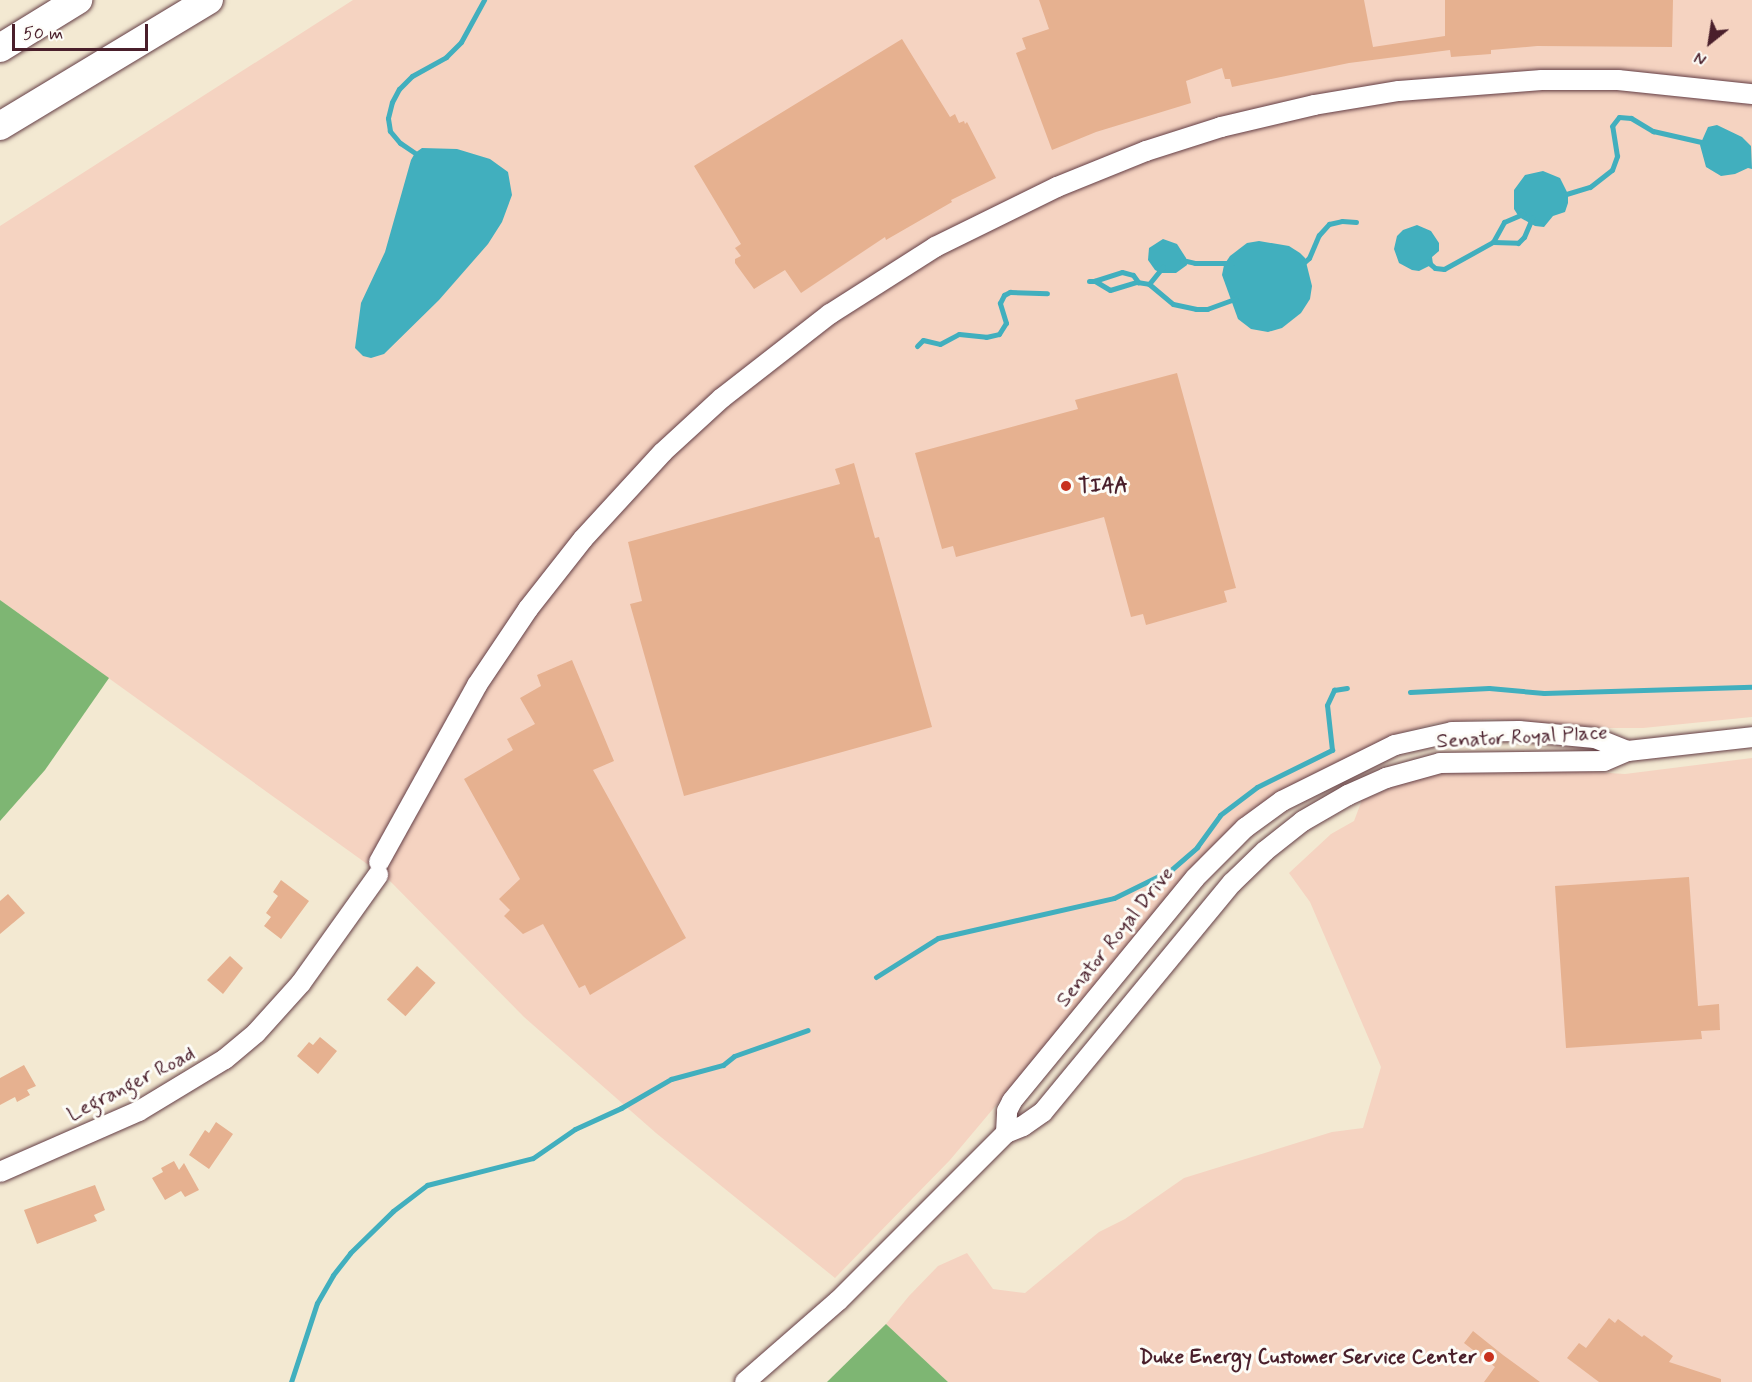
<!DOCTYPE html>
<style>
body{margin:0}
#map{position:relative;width:1752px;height:1382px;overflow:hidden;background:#f3e9d2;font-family:Mynerve,sans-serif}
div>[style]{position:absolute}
.built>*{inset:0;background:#f5d3c1}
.forest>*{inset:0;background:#7eb673}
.water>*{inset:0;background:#41afbe}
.stream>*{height:5px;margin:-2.5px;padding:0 2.5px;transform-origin:2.5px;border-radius:2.5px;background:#41afbe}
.building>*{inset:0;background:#e6b190;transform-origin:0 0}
.roads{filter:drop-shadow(0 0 2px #633d44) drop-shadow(0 0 2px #633d44)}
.minor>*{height:20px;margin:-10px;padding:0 10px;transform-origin:10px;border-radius:10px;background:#fff}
.highway>*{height:28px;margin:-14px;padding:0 14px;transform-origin:14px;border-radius:14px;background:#fff}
.dots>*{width:16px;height:16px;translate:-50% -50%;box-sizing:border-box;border:3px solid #fdfcf7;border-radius:50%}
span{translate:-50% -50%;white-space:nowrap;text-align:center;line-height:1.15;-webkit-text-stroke:6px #fdfcf7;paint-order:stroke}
.poi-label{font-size:21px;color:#4a1f2b;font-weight:700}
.left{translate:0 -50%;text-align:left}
.right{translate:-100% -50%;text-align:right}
.street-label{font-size:21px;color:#4a1f2b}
.north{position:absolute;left:1680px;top:12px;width:60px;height:60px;-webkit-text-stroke:4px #fdfcf7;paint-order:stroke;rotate:210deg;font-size:16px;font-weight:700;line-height:24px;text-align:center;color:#4a1f2b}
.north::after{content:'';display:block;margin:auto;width:21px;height:27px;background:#4a1f2b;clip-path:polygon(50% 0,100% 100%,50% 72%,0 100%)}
.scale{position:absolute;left:12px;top:24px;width:136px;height:27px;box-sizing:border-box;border:3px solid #4a1f2b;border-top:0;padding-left:8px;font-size:18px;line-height:21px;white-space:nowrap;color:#4a1f2b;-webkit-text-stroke:4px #fdfcf7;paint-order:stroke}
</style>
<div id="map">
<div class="built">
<div style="clip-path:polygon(353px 0,1752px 0,1752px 717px,1643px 728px,1608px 728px,1490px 719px,1436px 723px,1392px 735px,1280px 792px,1095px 988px,950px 1160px,835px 1278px,656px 1133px,524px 1017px,388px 879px,0 600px,0 226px)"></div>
<div style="clip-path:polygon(1752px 758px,1752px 1382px,948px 1382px,886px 1324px,909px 1296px,938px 1266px,967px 1253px,993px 1289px,1025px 1293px,1099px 1232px,1125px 1219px,1184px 1178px,1332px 1132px,1363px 1128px,1381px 1067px,1310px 902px,1289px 873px,1331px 834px,1354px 821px,1362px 800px,1402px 783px,1445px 770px,1532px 768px,1625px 774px)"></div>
</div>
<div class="forest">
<div style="clip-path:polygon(0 600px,109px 678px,45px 770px,0 821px)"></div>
<div style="clip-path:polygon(886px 1324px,948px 1382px,827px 1382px)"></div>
</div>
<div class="water">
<div style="clip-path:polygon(1717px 125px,1742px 137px,1751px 146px,1752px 169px,1748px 168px,1735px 174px,1721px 176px,1706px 167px,1700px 145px,1708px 127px)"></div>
<div style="clip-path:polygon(422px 148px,457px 149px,490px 159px,508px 172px,512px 195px,502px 222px,488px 244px,439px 300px,384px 354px,371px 358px,363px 356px,355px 348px,361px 303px,385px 252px,411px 160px,415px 153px)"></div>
<div style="clip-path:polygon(1543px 171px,1560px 178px,1568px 194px,1568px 203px,1565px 212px,1553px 216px,1544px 227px,1535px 226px,1519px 217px,1514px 209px,1514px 190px,1525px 175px)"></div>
<div style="clip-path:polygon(1417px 225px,1431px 231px,1439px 243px,1439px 251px,1432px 257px,1433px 264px,1419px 271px,1412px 270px,1399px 263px,1394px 249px,1397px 236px,1403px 230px)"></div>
<div style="clip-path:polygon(1163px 239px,1177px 244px,1186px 258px,1187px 265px,1176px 273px,1161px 273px,1155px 270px,1148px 260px,1149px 248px)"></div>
<div style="clip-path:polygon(1259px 241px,1289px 246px,1300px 253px,1305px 258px,1312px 286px,1310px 299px,1301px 313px,1282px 328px,1268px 332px,1251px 329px,1238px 319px,1222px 275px,1224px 265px,1230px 256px,1247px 243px)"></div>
</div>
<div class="stream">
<div style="left:415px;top:153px;width:18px;rotate:-146deg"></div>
<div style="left:400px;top:143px;width:16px;rotate:-130deg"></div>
<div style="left:390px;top:131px;width:13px;rotate:-99deg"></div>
<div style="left:388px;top:118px;width:16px;rotate:-76deg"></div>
<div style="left:392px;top:102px;width:15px;rotate:-62deg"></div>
<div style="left:399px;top:89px;width:18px;rotate:-45deg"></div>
<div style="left:412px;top:76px;width:39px;rotate:-29deg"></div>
<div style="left:446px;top:57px;width:21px;rotate:-45deg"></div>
<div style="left:461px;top:42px;width:48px;rotate:-61.3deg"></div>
<div style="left:1563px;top:195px;width:28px;rotate:-17deg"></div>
<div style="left:1590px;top:187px;width:28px;rotate:-38deg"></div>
<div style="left:1612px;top:170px;width:15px;rotate:-70deg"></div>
<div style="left:1617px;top:156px;width:30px;rotate:-99deg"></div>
<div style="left:1612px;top:126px;width:11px;rotate:-52deg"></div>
<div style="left:1619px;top:117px;width:12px;rotate:5deg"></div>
<div style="left:1631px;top:118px;width:26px;rotate:31deg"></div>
<div style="left:1653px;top:131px;width:54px;rotate:12.8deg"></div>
<div style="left:1493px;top:242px;width:23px;rotate:-61deg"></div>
<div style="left:1504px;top:222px;width:21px;rotate:-23deg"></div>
<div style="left:1182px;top:260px;width:13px;rotate:13deg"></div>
<div style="left:1195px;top:263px;width:37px"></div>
<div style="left:1428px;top:262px;width:9px;rotate:41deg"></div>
<div style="left:1435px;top:268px;width:9px;rotate:6deg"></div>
<div style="left:1444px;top:269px;width:56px;rotate:-28.9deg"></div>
<div style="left:1493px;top:242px;width:25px;rotate:2deg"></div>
<div style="left:1518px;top:243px;width:8px;rotate:-45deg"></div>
<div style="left:1524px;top:237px;width:21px;rotate:-67deg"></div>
<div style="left:1302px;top:264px;width:9px;rotate:-41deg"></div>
<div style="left:1309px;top:258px;width:25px;rotate:-67deg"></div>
<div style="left:1319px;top:235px;width:15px;rotate:-48deg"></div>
<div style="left:1329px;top:224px;width:13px;rotate:-13deg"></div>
<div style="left:1342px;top:221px;width:14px;rotate:4deg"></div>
<div style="left:1089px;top:281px;width:6px"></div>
<div style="left:1095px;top:281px;width:17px;rotate:31deg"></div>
<div style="left:1110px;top:290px;width:28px;rotate:-17deg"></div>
<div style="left:1137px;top:282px;width:12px;rotate:9deg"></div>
<div style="left:1149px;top:284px;width:31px;rotate:40deg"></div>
<div style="left:1173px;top:304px;width:24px;rotate:12deg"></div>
<div style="left:1196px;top:309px;width:11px"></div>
<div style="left:1207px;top:309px;width:30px;rotate:-20deg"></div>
<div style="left:1094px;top:281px;width:29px;rotate:-18deg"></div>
<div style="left:1122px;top:272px;width:11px;rotate:15deg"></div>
<div style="left:1133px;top:275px;width:9px;rotate:54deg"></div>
<div style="left:1149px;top:284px;width:22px;rotate:-51deg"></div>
<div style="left:917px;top:346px;width:8px;rotate:-45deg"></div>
<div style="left:923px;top:340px;width:17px;rotate:13deg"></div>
<div style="left:940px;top:344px;width:21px;rotate:-28deg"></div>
<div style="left:959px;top:334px;width:27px;rotate:6deg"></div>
<div style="left:986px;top:337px;width:13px;rotate:-13deg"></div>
<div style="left:999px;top:334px;width:13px;rotate:-58deg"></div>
<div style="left:1006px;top:323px;width:21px;rotate:-107deg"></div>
<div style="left:1000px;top:303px;width:9px;rotate:-63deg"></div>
<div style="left:1004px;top:295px;width:7px;rotate:-27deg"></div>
<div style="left:1010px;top:292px;width:37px;rotate:2deg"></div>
<div style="left:1410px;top:692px;width:79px;rotate:-2.9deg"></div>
<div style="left:1489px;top:688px;width:55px;rotate:5.2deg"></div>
<div style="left:1544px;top:693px;width:208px;rotate:-1.7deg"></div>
<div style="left:876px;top:977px;width:73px;rotate:-32.2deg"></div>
<div style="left:938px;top:938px;width:180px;rotate:-12.8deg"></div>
<div style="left:1114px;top:898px;width:64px;rotate:-26.2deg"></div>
<div style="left:1171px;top:870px;width:35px;rotate:-41deg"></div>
<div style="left:1197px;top:847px;width:39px;rotate:-54deg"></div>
<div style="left:1220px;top:815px;width:46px;rotate:-37.1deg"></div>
<div style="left:1257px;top:787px;width:84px;rotate:-26.3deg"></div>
<div style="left:1332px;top:750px;width:45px;rotate:-96.3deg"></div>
<div style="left:1327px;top:705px;width:17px;rotate:-65deg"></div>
<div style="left:1334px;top:690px;width:13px;rotate:-9deg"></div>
<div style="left:291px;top:1382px;width:83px;rotate:-71.8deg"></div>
<div style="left:317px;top:1303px;width:32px;rotate:-60deg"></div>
<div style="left:333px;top:1275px;width:28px;rotate:-52deg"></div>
<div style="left:350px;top:1253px;width:60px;rotate:-44.3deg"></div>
<div style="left:393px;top:1211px;width:43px;rotate:-37.4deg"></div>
<div style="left:427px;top:1185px;width:109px;rotate:-14.3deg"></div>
<div style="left:533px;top:1158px;width:51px;rotate:-34.6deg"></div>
<div style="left:575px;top:1129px;width:51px;rotate:-24.5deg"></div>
<div style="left:621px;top:1108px;width:58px;rotate:-30.1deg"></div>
<div style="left:671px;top:1079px;width:54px;rotate:-15.1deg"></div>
<div style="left:723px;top:1065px;width:14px;rotate:-39deg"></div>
<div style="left:734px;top:1056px;width:78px;rotate:-19.4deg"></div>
</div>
<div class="building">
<div style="clip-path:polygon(1039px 0,1364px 0,1373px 47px,1445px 36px,1445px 0,1673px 0,1672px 47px,1537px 46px,1491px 50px,1491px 54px,1451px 57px,1450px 50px,1349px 63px,1232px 87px,1230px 79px,1225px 79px,1222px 68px,1186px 81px,1191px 103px,1096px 132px,1052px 150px,1016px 53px,1026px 49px,1022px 38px,1049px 29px)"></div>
<div style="clip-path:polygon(902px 39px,950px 117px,955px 114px,959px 123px,964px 121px,965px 124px,967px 122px,996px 178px,951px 200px,952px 202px,886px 240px,885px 237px,801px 293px,785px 270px,754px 289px,735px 263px,735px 259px,741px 256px,735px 248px,741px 244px,694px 166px)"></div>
<div style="clip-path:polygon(1177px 373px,1236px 588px,1224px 591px,1227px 602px,1146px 625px,1143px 614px,1131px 617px,1104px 517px,956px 557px,953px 546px,942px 549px,915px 453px,1078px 409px,1075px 400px)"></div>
<div style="clip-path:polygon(854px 463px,875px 538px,879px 537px,932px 727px,684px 796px,630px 604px,642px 601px,628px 542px,840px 484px,835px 469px)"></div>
<div style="clip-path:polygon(572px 660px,614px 761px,593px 770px,686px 938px,590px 995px,585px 985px,579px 988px,543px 924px,523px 934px,504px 916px,510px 910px,499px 899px,520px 879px,464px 779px,513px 750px,507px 739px,535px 724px,520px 698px,541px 686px,537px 675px)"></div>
<div style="clip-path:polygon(1689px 877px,1698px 1006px,1719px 1004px,1720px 1030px,1701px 1031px,1702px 1039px,1566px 1048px,1555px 886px)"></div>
<div style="clip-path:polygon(281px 880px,309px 901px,281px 939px,264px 926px,271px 917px,266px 913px,278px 896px,273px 892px)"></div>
<div style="clip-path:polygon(8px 894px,25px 913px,0 934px,0 901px)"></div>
<div style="clip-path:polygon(230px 956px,243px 968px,223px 994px,207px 980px)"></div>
<div style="left:417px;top:966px;width:25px;height:45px;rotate:42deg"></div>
<div style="clip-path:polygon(320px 1037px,337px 1051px,318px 1074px,297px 1056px,309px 1042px,313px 1045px)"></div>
<div style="clip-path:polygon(24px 1065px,36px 1086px,27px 1090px,30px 1095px,17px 1102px,15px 1097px,0 1105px,0 1078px)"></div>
<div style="clip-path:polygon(216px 1122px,233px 1134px,209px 1169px,189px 1155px,205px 1130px,209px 1133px)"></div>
<div style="clip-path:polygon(174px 1161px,179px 1170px,184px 1163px,199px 1190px,185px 1197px,181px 1191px,165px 1200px,152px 1178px,163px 1172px,161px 1168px)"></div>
<div style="clip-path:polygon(95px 1185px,105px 1210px,94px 1215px,97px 1221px,37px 1244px,24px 1210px)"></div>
<div style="clip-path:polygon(1609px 1318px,1615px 1323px,1618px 1319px,1642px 1337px,1644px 1335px,1673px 1356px,1669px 1362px,1721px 1379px,1721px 1382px,1599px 1382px,1567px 1358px,1579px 1343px,1586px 1348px)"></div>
<div style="clip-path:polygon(1473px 1331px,1503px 1355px,1540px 1382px,1484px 1382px,1495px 1367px,1464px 1343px)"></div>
</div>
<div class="roads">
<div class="minor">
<div style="left:379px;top:862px;width:202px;rotate:-61deg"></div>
<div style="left:477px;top:685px;width:92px;rotate:-56.1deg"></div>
<div style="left:528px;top:609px;width:89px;rotate:-51.8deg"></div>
<div style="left:583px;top:539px;width:118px;rotate:-47.4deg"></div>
<div style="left:663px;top:452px;width:80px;rotate:-42.5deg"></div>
<div style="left:722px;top:398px;width:137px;rotate:-37.9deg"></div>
<div style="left:830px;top:314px;width:125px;rotate:-32.5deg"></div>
<div style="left:935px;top:247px;width:136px;rotate:-26.2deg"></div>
<div style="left:1057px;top:187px;width:96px;rotate:-22deg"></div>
<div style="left:1146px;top:151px;width:79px;rotate:-17.7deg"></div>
<div style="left:1221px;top:127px;width:96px;rotate:-13.3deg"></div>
<div style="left:1314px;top:105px;width:86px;rotate:-9.4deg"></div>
<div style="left:1399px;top:91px;width:143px;rotate:-4.4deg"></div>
<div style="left:1542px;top:80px;width:76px"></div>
<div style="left:1618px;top:80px;width:135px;rotate:6deg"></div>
<div style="left:1006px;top:1133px;width:22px;rotate:-87deg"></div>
<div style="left:1007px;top:1111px;width:11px;rotate:-63deg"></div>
<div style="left:1012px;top:1101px;width:288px;rotate:-50.6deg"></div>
<div style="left:1195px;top:878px;width:71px;rotate:-45deg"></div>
<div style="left:1245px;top:828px;width:46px;rotate:-36.1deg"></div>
<div style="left:1282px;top:801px;width:126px;rotate:-26.4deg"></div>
<div style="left:1395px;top:745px;width:58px;rotate:-12.8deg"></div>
<div style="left:1452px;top:732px;width:67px;rotate:-0.9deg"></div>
<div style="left:1519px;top:731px;width:76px;rotate:5.3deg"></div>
<div style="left:1595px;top:738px;width:35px;rotate:22deg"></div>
<div style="left:0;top:1172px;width:152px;rotate:-23.7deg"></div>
<div style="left:139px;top:1111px;width:100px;rotate:-31.2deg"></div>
<div style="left:225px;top:1059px;width:40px;rotate:-40deg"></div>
<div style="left:256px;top:1033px;width:67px;rotate:-48deg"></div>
<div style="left:301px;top:983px;width:133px;rotate:-54.5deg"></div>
<div style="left:745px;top:1382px;width:123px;rotate:-41.1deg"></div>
<div style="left:838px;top:1301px;width:238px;rotate:-45deg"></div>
<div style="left:1006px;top:1133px;width:18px;rotate:-22deg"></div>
<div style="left:1023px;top:1126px;width:24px;rotate:-35deg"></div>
<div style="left:1043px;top:1112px;width:297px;rotate:-50.5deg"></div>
<div style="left:1232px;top:883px;width:46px;rotate:-44.1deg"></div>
<div style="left:1265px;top:851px;width:48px;rotate:-38.3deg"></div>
<div style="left:1303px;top:821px;width:52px;rotate:-30deg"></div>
<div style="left:1348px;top:795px;width:42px;rotate:-24.1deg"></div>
<div style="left:1386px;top:778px;width:56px;rotate:-15.5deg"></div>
<div style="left:1440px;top:763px;width:164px;rotate:-0.7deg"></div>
<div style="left:1604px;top:761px;width:26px;rotate:-23deg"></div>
<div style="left:1628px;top:751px;width:125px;rotate:-6.4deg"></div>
</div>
<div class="highway">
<div style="left:0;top:48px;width:92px;rotate:-31.6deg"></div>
<div style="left:0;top:126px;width:244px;rotate:-31.1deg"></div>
</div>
</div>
<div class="dots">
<div style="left:1066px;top:486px;background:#c8321e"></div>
<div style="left:1489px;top:1357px;background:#c8321e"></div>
</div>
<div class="poi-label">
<span class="left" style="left:1078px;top:486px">TIAA</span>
<span class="right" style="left:1477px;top:1357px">Duke Energy Customer Service Center</span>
</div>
<div class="street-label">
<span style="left:1522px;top:737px;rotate:-3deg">Senator Royal Place</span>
<span style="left:1115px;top:937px;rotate:-51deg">Senator Royal Drive</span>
<span style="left:131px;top:1084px;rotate:-27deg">Legranger Road</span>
</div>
<div class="north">N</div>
<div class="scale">50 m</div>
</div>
